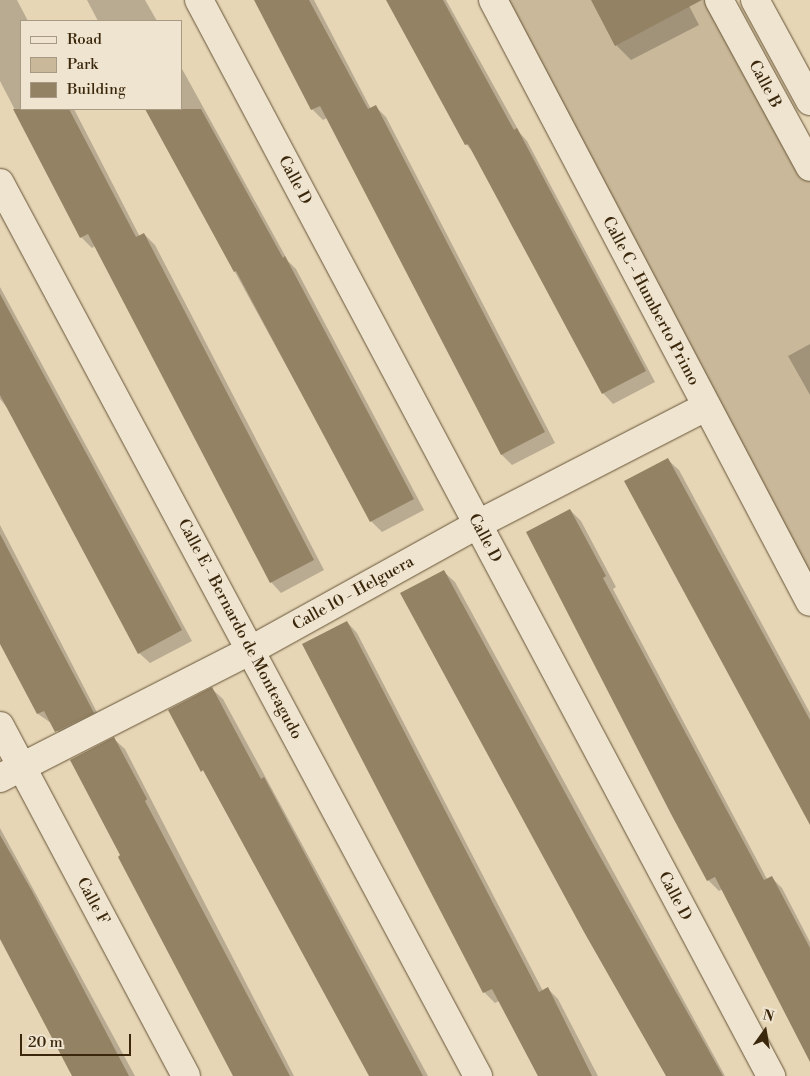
<!DOCTYPE html>
<style>
body{margin:0}
#map{position:relative;width:810px;height:1076px;overflow:hidden;background:#e6d6b6;font-family:"Libre Bodoni",serif}
div>[style]{position:absolute}
.green>*{inset:0;background:#c9b899}
.shadow>*{inset:0;background:#0003}
.building>*{inset:0;background:#948264}
.roads{filter:drop-shadow(0 0 1px #665436) drop-shadow(0 0 1px #665436)}
.minor>*{height:28px;margin:-14px;padding:0 14px;transform-origin:14px;border-radius:14px;background:#efe4d0}
span{translate:-50% -50%;white-space:nowrap;text-align:center;line-height:1.15;-webkit-text-stroke:4px #efe4d0;paint-order:stroke}
.street-label{font-size:16px;color:#3b280c}
.legend{position:absolute;left:20px;top:20px;width:162px;height:90px;box-sizing:border-box;background:#efe4d0;border:1px solid #a79982;margin:0;padding:6px 9px;list-style:none;font-size:15px;color:#3b280c}
.legend li{display:flex;align-items:center;gap:10px;height:25px}
.legend b{width:25px;border:1px solid #a79982}
.north{position:absolute;left:740px;top:1006px;width:50px;height:50px;-webkit-text-stroke:4px #efe4d0;paint-order:stroke;rotate:13deg;font-size:14px;font-weight:700;line-height:20px;text-align:center;color:#3b280c}
.north::after{content:'';display:block;margin:auto;width:18px;height:22px;background:#3b280c;clip-path:polygon(50% 0,100% 100%,50% 72%,0 100%)}
.scale{position:absolute;left:20px;top:1034px;width:111px;height:22px;box-sizing:border-box;border:2px solid #3b280c;border-top:0;padding-left:6px;font-size:15px;line-height:18px;white-space:nowrap;color:#3b280c;-webkit-text-stroke:4px #efe4d0;paint-order:stroke}
</style>
<div id="map">
<div class="green">
<div style="clip-path:polygon(493px 0,719px 0,810px 167px,810px 602px)"></div>
</div>
<div class="shadow">
<div style="clip-path:polygon(0 0,17px 0,28px 21px,21px 21px,21px 109px,74px 109px,140px 237px,144px 234px,155px 245px,324px 570px,281px 593px,271px 582px,95px 246px,92px 248px,81px 237px,0 81px)"></div>
<div style="clip-path:polygon(87px 0,145px 0,157px 21px,98px 21px)"></div>
<div style="clip-path:polygon(255px 0,314px 0,371px 109px,375px 106px,386px 117px,555px 443px,512px 465px,502px 455px,327px 118px,323px 120px,312px 109px)"></div>
<div style="clip-path:polygon(387px 0,446px 0,520px 133px,527px 141px,655px 382px,613px 404px,603px 393px,473px 152px,466px 144px)"></div>
<div style="clip-path:polygon(592px 0,686px 0,699px 25px,631px 60px,616px 45px)"></div>
<div style="clip-path:polygon(181px 67px,288px 261px,296px 269px,424px 510px,382px 532px,371px 521px,146px 109px,181px 109px)"></div>
<div style="clip-path:polygon(0 287px,192px 641px,150px 663px,139px 653px,9px 410px,0 399px)"></div>
<div style="clip-path:polygon(810px 344px,810px 395px,788px 356px)"></div>
<div style="clip-path:polygon(668px 460px,679px 470px,810px 713px,810px 820px)"></div>
<div style="clip-path:polygon(570px 510px,581px 521px,616px 587px,613px 589px,767px 879px,771px 877px,782px 888px,810px 942px,810px 1056px,723px 889px,719px 891px,708px 880px)"></div>
<div style="clip-path:polygon(0 525px,103px 724px,67px 742px,51px 723px,38px 714px,0 640px)"></div>
<div style="clip-path:polygon(444px 572px,455px 582px,725px 1076px,667px 1076px)"></div>
<div style="clip-path:polygon(347px 622px,357px 633px,543px 991px,548px 989px,558px 999px,598px 1076px,538px 1076px,499px 1001px,495px 1003px,484px 992px)"></div>
<div style="clip-path:polygon(212px 689px,223px 699px,428px 1076px,371px 1076px,170px 710px)"></div>
<div style="clip-path:polygon(114px 739px,125px 749px,294px 1076px,234px 1076px,122px 856px)"></div>
<div style="clip-path:polygon(0 828px,135px 1076px,75px 1076px,0 938px)"></div>
</div>
<div class="building">
<div style="clip-path:polygon(254px 0,309px 0,368px 109px,376px 105px,545px 432px,501px 455px,320px 106px,311px 110px)"></div>
<div style="clip-path:polygon(386px 0,443px 0,514px 130px,517px 128px,646px 371px,602px 394px,468px 144px,465px 145px)"></div>
<div style="clip-path:polygon(591px 0,702px 0,615px 46px)"></div>
<div style="clip-path:polygon(13px 109px,69px 109px,136px 237px,144px 233px,314px 560px,270px 583px,88px 234px,80px 238px)"></div>
<div style="clip-path:polygon(145px 109px,201px 109px,283px 258px,285px 256px,414px 499px,370px 522px,236px 271px,234px 272px)"></div>
<div style="clip-path:polygon(0 294px,182px 630px,138px 654px,0 395px)"></div>
<div style="clip-path:polygon(668px 458px,810px 720px,810px 825px,624px 481px)"></div>
<div style="clip-path:polygon(570px 509px,606px 576px,603px 578px,764px 880px,772px 876px,810px 948px,810px 1062px,715px 877px,707px 881px,671px 814px,526px 532px)"></div>
<div style="clip-path:polygon(0 534px,94px 713px,55px 732px,44px 711px,37px 714px,0 644px)"></div>
<div style="clip-path:polygon(444px 570px,592px 842px,723px 1076px,666px 1076px,584px 932px,400px 593px)"></div>
<div style="clip-path:polygon(347px 621px,539px 992px,548px 987px,592px 1076px,538px 1076px,492px 989px,483px 993px,302px 644px)"></div>
<div style="clip-path:polygon(212px 687px,261px 779px,264px 777px,423px 1076px,369px 1076px,203px 770px,201px 772px,168px 710px)"></div>
<div style="clip-path:polygon(114px 737px,147px 799px,145px 801px,290px 1076px,233px 1076px,118px 857px,120px 855px,70px 760px)"></div>
<div style="clip-path:polygon(0 835px,32px 891px,129px 1076px,72px 1076px,0 939px)"></div>
</div>
<div class="roads">
<div class="minor">
<div style="left:199px;top:0;width:1219px;rotate:62deg"></div>
<div style="left:493px;top:0;width:680px;rotate:62.23deg"></div>
<div style="left:719px;top:0;width:190px;rotate:61.4deg"></div>
<div style="left:755px;top:0;width:115px;rotate:61.4deg"></div>
<div style="left:0;top:183px;width:1013px;rotate:61.84deg"></div>
<div style="left:0;top:726px;width:396px;rotate:62deg"></div>
<div style="left:0;top:778px;width:282px;rotate:-27deg"></div>
<div style="left:251px;top:650px;width:260px;rotate:-29deg"></div>
<div style="left:478px;top:524px;width:256px;rotate:-27.2deg"></div>
</div>
</div>
<div class="street-label">
<span style="left:765px;top:84px;rotate:62deg">Calle B</span>
<span style="left:295px;top:180px;rotate:62deg">Calle D</span>
<span style="left:651px;top:301px;rotate:62deg">Calle C - Humberto Primo</span>
<span style="left:485px;top:538px;rotate:62deg">Calle D</span>
<span style="left:353px;top:593px;rotate:-29deg">Calle 10 - Helguera</span>
<span style="left:240px;top:629px;rotate:62deg">Calle E - Bernardo de Monteagudo</span>
<span style="left:675px;top:896px;rotate:62deg">Calle D</span>
<span style="left:93px;top:901px;rotate:62deg">Calle F</span>
</div>
<ul class="legend">
<li><b style="height:6px;background:#efe4d0"></b>Road</li>
<li><b style="height:14px;background:#c9b899"></b>Park</li>
<li><b style="height:14px;background:#948264"></b>Building</li>
</ul>
<div class="north">N</div>
<div class="scale">20 m</div>
</div>
